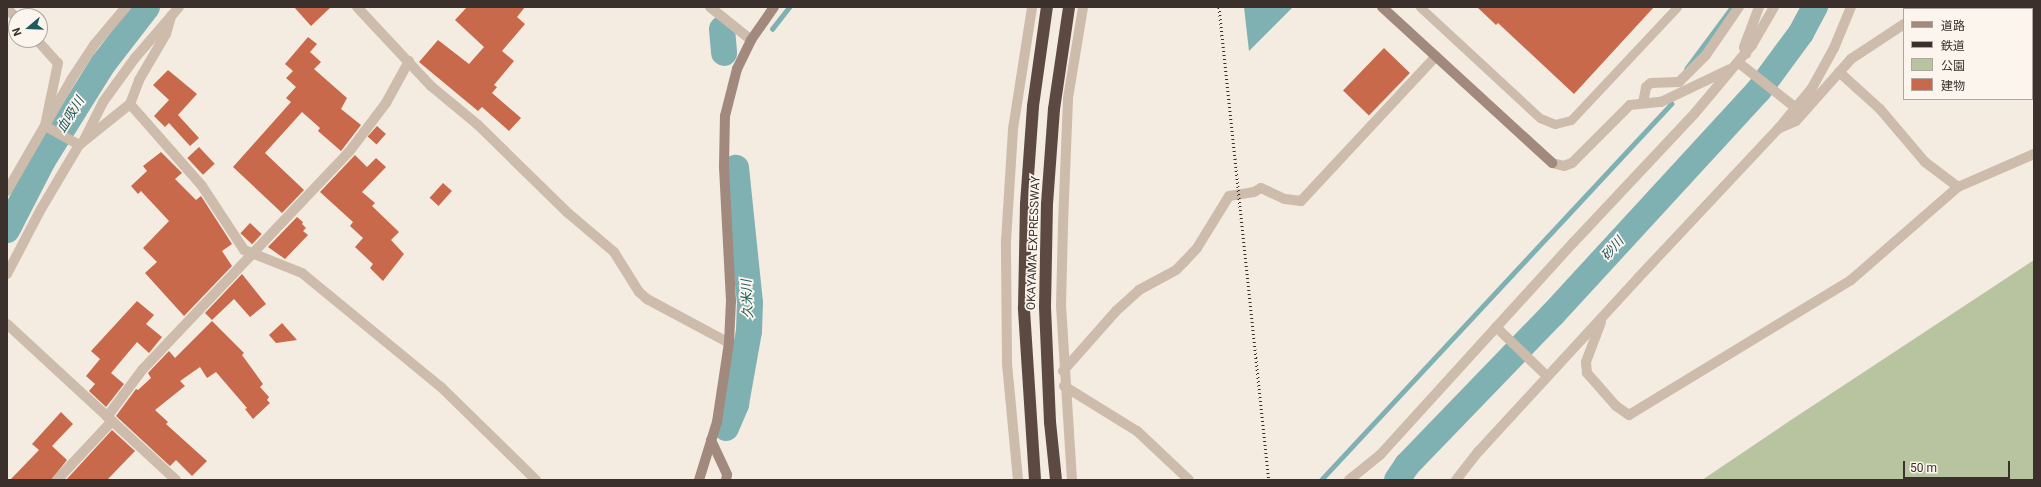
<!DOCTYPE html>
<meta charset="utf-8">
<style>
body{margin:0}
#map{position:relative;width:2041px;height:487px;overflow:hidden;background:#f4ebe1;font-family:Roboto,"Noto Sans JP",sans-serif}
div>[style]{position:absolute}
.green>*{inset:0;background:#b8c4a0}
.water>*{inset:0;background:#7fb0b2}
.stream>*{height:4.5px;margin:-2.25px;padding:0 2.25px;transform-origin:2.25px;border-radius:2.25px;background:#7fb0b2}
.river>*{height:26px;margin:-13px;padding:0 13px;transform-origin:13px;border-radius:13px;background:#7fb0b2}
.building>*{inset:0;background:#c8694b;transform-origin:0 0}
.lane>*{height:9px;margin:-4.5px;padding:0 4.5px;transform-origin:4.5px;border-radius:4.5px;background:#cdbbac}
.street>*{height:10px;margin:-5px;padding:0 5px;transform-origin:5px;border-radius:5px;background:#cdbbac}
.secondary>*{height:10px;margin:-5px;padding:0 5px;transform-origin:5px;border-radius:5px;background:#a18a7d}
.highway>*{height:12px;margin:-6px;padding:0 6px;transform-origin:6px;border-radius:6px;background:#5c4a42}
.rail>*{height:3px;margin-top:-1.5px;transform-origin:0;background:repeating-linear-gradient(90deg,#3b302b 0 1px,transparent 0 4px)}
span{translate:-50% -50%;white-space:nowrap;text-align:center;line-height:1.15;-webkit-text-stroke:3.5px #fbf5ee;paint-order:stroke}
.street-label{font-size:12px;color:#3b302b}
.water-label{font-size:13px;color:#1f5a5e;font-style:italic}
.frame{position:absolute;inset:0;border:8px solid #3b302b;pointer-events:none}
.legend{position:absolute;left:1903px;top:8px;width:130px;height:92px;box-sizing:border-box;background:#fbf5ee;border:1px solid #aea6a0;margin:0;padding:5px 7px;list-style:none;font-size:12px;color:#3b302b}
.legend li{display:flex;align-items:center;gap:8px;height:20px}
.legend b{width:20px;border:1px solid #aea6a0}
.north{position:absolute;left:8px;top:8px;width:40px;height:40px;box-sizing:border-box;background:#fbf5ee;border:1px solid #aea6a0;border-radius:50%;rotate:251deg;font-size:11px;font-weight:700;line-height:16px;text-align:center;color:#3b302b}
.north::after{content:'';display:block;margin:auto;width:14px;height:18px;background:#1f5a5e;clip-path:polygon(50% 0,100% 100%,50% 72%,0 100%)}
.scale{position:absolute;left:1903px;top:461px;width:107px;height:18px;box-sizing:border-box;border:2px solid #3b302b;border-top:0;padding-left:5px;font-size:12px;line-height:14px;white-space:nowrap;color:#3b302b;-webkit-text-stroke:3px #fbf5ee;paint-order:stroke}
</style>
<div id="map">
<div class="green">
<div style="clip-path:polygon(2034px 260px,2034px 480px,1702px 480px,1791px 420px)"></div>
</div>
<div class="water">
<div style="clip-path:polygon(1244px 7px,1293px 7px,1249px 51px)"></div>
</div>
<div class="stream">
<div style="left:772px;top:29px;width:28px;rotate:-52deg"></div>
<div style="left:1686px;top:69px;width:77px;rotate:-53.4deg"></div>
<div style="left:1321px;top:480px;width:514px;rotate:-47.05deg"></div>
</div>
<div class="river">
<div style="left:722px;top:29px;width:24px;rotate:85deg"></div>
<div style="left:7px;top:230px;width:79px;rotate:-62.8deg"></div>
<div style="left:43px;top:160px;width:113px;rotate:-58deg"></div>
<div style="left:103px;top:64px;width:72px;rotate:-52.3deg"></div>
<div style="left:726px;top:428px;width:26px;rotate:-67deg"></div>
<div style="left:736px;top:404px;width:74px;rotate:-79.9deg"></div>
<div style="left:749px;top:331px;width:28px;rotate:-88deg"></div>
<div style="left:750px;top:303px;width:136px;rotate:-95.9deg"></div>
<div style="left:1397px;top:480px;width:18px;rotate:-56deg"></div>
<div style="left:1407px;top:465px;width:210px;rotate:-46deg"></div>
<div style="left:1553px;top:314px;width:304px;rotate:-47.4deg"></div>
<div style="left:1759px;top:90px;width:71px;rotate:-53.6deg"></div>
<div style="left:1801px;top:33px;width:30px;rotate:-62deg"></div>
</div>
<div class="building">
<div style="clip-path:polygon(294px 7px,331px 7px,311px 26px)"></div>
<div style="clip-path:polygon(467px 7px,525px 7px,517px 17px,525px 24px,502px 51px,514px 61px,494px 85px,497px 87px,492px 93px,521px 118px,509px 131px,482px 107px,478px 111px,419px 62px,438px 40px,469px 64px,484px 47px,455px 20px)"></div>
<div style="clip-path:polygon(1477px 7px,1654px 7px,1574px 94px,1498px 23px,1496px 25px)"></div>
<div style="clip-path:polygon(308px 37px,317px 44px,310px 52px,321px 62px,314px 69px,347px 98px,341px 109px,361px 125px,341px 151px,318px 131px,320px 128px,302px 112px,265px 153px,304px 190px,282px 213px,233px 167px,291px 102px,286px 98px,296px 87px,286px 78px,293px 71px,285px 64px)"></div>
<div style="left:1384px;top:48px;width:36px;height:59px;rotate:44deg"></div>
<div style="clip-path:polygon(168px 70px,197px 94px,178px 115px,199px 138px,190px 146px,169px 123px,165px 127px,154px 116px,169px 100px,153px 85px)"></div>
<div style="left:377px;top:126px;width:12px;height:14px;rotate:42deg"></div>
<div style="left:199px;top:147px;width:23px;height:16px;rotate:47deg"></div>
<div style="clip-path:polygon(161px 152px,182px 173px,175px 179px,196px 200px,201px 196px,232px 244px,222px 251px,232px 266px,184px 316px,145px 273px,157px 262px,143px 248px,169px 221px,141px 191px,138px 194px,131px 186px,147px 171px,143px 166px)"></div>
<div style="clip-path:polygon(355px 155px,367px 167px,376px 158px,386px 167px,362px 192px,375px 203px,372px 206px,399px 232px,391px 240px,404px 254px,383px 281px,370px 268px,373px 264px,355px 247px,363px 238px,350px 226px,353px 222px,320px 192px)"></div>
<div style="left:443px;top:183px;width:12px;height:20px;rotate:42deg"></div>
<div style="clip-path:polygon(297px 217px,303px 222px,302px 224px,306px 228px,303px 231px,308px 235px,285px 259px,268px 247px)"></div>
<div style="left:250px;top:223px;width:16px;height:14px;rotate:43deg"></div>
<div style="clip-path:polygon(242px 274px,266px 304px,250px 317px,234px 299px,212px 320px,205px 313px)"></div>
<div style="clip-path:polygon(137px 301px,154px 315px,146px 324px,162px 337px,149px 353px,137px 342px,111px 373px,124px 384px,106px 407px,89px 391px,95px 384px,86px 376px,100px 359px,91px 351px)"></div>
<div style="clip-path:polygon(212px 321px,244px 353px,242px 355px,263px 384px,260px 387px,269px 397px,267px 400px,270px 403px,253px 419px,245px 409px,247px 408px,216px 372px,207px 378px,200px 367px,180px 381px,185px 386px,155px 410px,168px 422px,166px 424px,207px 461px,192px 476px,176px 460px,170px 466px,116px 416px,136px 389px,138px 390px,151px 378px,148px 373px,169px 351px,175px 358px)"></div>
<div style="clip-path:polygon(282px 323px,297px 340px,276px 343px,269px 335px)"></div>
<div style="clip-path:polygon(61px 412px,73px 424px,52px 446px,67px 460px,51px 480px,10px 480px,39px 450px,32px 444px)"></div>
<div style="clip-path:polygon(112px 430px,135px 451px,107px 480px,66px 480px)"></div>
</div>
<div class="lane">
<div style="left:1420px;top:7px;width:163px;rotate:42.8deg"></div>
<div style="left:1540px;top:118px;width:16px;rotate:22deg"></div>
<div style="left:1555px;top:124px;width:16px;rotate:-14deg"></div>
<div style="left:1571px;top:120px;width:155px;rotate:-46.8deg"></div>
</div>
<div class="street">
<div style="left:357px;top:7px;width:108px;rotate:46.9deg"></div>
<div style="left:431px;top:86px;width:61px;rotate:39.7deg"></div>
<div style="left:478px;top:125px;width:126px;rotate:44.4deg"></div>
<div style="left:568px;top:213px;width:60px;rotate:40.3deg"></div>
<div style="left:614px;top:252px;width:47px;rotate:58deg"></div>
<div style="left:639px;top:292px;width:11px;rotate:41deg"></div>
<div style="left:647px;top:299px;width:93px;rotate:28.2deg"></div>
<div style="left:710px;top:7px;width:53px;rotate:38.8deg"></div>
<div style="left:7px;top:8px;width:13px;rotate:48deg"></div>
<div style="left:1925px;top:9px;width:4px;rotate:-27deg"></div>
<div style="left:37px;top:40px;width:31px;rotate:48deg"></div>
<div style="left:58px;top:63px;width:64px;rotate:101.7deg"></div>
<div style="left:45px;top:126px;width:39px;rotate:29deg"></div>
<div style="left:1746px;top:54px;width:7px;rotate:-106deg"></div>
<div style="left:1744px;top:47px;width:43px;rotate:-69.4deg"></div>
<div style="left:1739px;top:63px;width:73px;rotate:38.3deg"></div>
<div style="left:1839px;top:72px;width:55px;rotate:42.1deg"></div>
<div style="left:1880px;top:109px;width:70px;rotate:49.7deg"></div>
<div style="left:1925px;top:162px;width:41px;rotate:37.1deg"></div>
<div style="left:1643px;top:103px;width:16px;rotate:-79deg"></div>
<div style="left:1646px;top:87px;width:6px;rotate:-39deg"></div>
<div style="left:1651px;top:83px;width:28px;rotate:-2deg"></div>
<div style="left:1679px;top:82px;width:38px;rotate:-45deg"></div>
<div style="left:1706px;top:55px;width:58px;rotate:-55.5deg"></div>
<div style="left:130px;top:104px;width:109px;rotate:48.7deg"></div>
<div style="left:202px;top:186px;width:77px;rotate:56.7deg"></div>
<div style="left:244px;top:250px;width:62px;rotate:21.6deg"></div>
<div style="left:302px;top:273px;width:180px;rotate:39.4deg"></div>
<div style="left:441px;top:387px;width:133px;rotate:44.4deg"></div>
<div style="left:1780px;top:128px;width:17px;rotate:-24deg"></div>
<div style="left:1796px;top:121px;width:83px;rotate:-48.4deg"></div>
<div style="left:1851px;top:59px;width:64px;rotate:-33.4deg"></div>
<div style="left:84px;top:140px;width:42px;rotate:-63.4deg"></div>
<div style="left:103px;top:102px;width:54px;rotate:-54deg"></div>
<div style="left:135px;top:58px;width:67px;rotate:-49.2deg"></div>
<div style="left:1552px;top:163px;width:12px;rotate:14deg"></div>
<div style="left:1564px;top:166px;width:9px;rotate:-21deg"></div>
<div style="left:1572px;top:163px;width:82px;rotate:-45deg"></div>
<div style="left:1630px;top:105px;width:31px;rotate:-6deg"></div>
<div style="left:1661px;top:102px;width:76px;rotate:-25.6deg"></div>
<div style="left:7px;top:191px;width:128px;rotate:-60deg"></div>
<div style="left:71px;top:80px;width:42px;rotate:-56.7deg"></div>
<div style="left:94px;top:45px;width:50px;rotate:-49.9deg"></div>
<div style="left:7px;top:274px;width:73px;rotate:-62.4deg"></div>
<div style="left:41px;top:209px;width:74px;rotate:-59.3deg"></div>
<div style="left:79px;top:145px;width:65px;rotate:-38.8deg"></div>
<div style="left:130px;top:104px;width:26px;rotate:-69deg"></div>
<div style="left:139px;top:80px;width:53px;rotate:-59.6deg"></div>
<div style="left:166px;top:34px;width:19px;rotate:-74deg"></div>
<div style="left:1601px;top:322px;width:43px;rotate:110.6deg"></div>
<div style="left:1586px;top:362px;width:11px;rotate:85deg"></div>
<div style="left:1587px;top:373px;width:44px;rotate:48.7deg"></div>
<div style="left:1616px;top:406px;width:16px;rotate:35deg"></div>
<div style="left:1629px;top:415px;width:260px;rotate:-31.3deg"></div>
<div style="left:1851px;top:280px;width:142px;rotate:-41deg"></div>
<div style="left:1958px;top:187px;width:83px;rotate:-23.5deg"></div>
<div style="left:7px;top:324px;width:230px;rotate:42.7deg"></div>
<div style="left:1496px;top:327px;width:71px;rotate:43.9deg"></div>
<div style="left:1063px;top:371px;width:80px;rotate:-48.5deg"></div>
<div style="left:1116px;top:311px;width:31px;rotate:-42deg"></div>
<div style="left:1139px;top:290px;width:42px;rotate:-28.4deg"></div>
<div style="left:1176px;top:270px;width:11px;rotate:-45deg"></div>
<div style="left:1184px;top:262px;width:19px;rotate:-47deg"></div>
<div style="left:1197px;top:248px;width:61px;rotate:-58.4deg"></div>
<div style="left:1229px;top:196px;width:25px;rotate:-9deg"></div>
<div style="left:1254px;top:192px;width:8px;rotate:-30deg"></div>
<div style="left:1261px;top:188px;width:26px;rotate:25deg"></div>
<div style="left:1285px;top:199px;width:16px;rotate:7deg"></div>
<div style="left:1301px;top:201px;width:198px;rotate:-47deg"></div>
<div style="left:1064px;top:386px;width:86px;rotate:31.7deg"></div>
<div style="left:1137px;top:431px;width:71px;rotate:43.3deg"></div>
<div style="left:107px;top:417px;width:59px;rotate:-53.3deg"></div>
<div style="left:142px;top:370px;width:301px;rotate:-46.5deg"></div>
<div style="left:349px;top:152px;width:61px;rotate:-52.9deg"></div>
<div style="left:386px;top:103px;width:48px;rotate:-61.3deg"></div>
<div style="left:57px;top:480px;width:79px;rotate:-47deg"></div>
<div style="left:1018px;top:480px;width:117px;rotate:-95.4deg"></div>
<div style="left:1007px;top:364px;width:123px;rotate:-90.5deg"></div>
<div style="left:1006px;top:241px;width:112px;rotate:-86.4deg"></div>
<div style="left:1013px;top:129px;width:123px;rotate:-81.1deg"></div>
<div style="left:1072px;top:480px;width:174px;rotate:-93.6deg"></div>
<div style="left:1061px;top:306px;width:82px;rotate:-88.6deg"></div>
<div style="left:1063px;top:224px;width:126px;rotate:-87.7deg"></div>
<div style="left:1068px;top:98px;width:92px;rotate:-80.6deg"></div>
<div style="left:1349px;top:480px;width:40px;rotate:-39deg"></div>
<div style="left:1380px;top:455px;width:287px;rotate:-47.7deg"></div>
<div style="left:1573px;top:243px;width:178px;rotate:-46.8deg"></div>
<div style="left:1695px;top:113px;width:89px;rotate:-50deg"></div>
<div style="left:1752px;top:45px;width:44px;rotate:-59.9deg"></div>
<div style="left:1456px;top:480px;width:37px;rotate:-52deg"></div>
<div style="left:1479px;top:451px;width:235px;rotate:-47.4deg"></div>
<div style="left:1638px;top:278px;width:206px;rotate:-46.8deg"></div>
<div style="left:1779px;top:128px;width:52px;rotate:-50.5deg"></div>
<div style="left:1812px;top:88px;width:46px;rotate:-61.2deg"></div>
<div style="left:1834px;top:48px;width:44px;rotate:-67.5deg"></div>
</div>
<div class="secondary">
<div style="left:1382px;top:7px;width:231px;rotate:42.5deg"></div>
<div style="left:711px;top:440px;width:38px;rotate:65deg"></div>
<div style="left:727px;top:475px;width:5px;rotate:101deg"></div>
<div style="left:699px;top:480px;width:61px;rotate:-72.8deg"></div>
<div style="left:717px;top:422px;width:80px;rotate:-81.4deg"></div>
<div style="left:729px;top:343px;width:42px;rotate:-87.3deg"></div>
<div style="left:731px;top:301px;width:135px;rotate:-93deg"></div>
<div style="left:724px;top:166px;width:50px;rotate:-88.9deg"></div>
<div style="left:725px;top:116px;width:49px;rotate:-75.7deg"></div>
<div style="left:737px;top:69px;width:32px;rotate:-64deg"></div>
<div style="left:751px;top:40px;width:40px;rotate:-55.1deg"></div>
</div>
<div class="highway">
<div style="left:1035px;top:480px;width:172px;rotate:-93.7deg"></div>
<div style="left:1024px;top:308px;width:104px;rotate:-88.9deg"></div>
<div style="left:1026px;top:204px;width:98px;rotate:-85.9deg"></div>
<div style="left:1033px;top:106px;width:100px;rotate:-82deg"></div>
<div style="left:1056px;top:480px;width:58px;rotate:-95.9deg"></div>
<div style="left:1050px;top:422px;width:115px;rotate:-92.5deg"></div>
<div style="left:1045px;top:307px;width:103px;rotate:-88.9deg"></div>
<div style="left:1047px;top:204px;width:95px;rotate:-85.8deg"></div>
<div style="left:1054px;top:109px;width:103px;rotate:-81.6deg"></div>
</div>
<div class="rail">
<div style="left:1219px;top:7px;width:476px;rotate:84deg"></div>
</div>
<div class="street-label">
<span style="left:1034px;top:243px;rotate:-88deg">OKAYAMA EXPRESSWAY</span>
</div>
<div class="water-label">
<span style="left:71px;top:115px;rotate:-58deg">血吸川</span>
<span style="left:1613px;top:249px;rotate:-48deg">砂川</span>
<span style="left:748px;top:299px;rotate:-93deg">久米川</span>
</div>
<div class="frame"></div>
<ul class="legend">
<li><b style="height:5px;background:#a18a7d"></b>道路</li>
<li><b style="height:5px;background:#3b302b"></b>鉄道</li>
<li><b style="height:11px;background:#b8c4a0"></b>公園</li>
<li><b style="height:11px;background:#c8694b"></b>建物</li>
</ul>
<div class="north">N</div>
<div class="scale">50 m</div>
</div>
